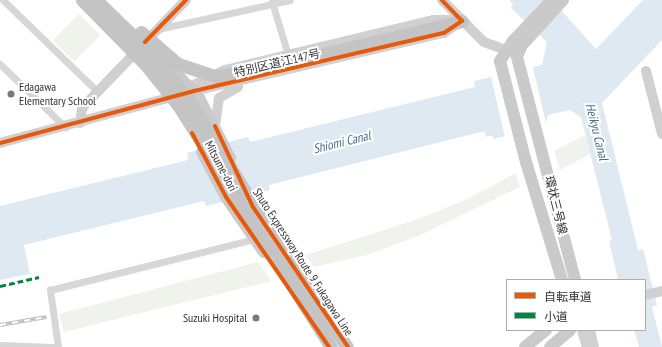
<!DOCTYPE html>
<meta charset="utf-8">
<style>
body{margin:0}
#map{position:relative;width:662px;height:347px;overflow:hidden;background:#fff;font-family:"PT Sans Narrow","Noto Sans JP",sans-serif}
div>[style]{position:absolute}
.green>*{inset:0;background:#eff3ec;transform-origin:0 0}
.water>*{inset:0;background:#dfe9f2}
.pier>*{inset:0;background:#fff;transform-origin:0 0}
.street>*{height:7px;margin:-3.5px;padding:0 3.5px;transform-origin:3.5px;border-radius:3.5px;background:#d7d7d7}
.secondary>*{height:10px;margin:-5px;padding:0 5px;transform-origin:5px;border-radius:5px;background:#d0d0d0}
.primary>*{height:12px;margin:-6px;padding:0 6px;transform-origin:6px;border-radius:6px;background:#cacaca}
.highway>*{height:13px;margin:-6.5px;padding:0 6.5px;transform-origin:6.5px;border-radius:6.5px;background:#c4c4c4}
.rail>*{height:3.5px;margin-top:-1.75px;transform-origin:0;background:repeating-linear-gradient(90deg,#fff 0 6px,#bebebe 0 12px);box-sizing:border-box;border-block:1px solid #bebebe}
.quiet>*{height:3px;margin-top:-1.5px;transform-origin:0;background:repeating-linear-gradient(90deg,#00873e 0 6px,transparent 0 9px)}
.cycleway>*{height:4px;margin:-2px;padding:0 2px;transform-origin:2px;border-radius:2px;background:#e8590c}
.dots>*{width:11px;height:11px;translate:-50% -50%;box-sizing:border-box;border:2px solid #fff;border-radius:50%}
span{translate:-50% -50%;white-space:nowrap;text-align:center;line-height:1.15;-webkit-text-stroke:4px #fff;paint-order:stroke}
.street-label{font-size:12px;color:#333}
.poi-label{font-size:12px;color:#333}
.left{translate:0 -50%;text-align:left}
.right{translate:-100% -50%;text-align:right}
.water-label{font-size:13px;color:#457091;font-style:italic}
.legend{position:absolute;left:506px;top:279px;width:140px;height:52px;box-sizing:border-box;background:#fff;border:1px solid #adadad;margin:0;padding:5px 7px;list-style:none;font-size:12px;color:#333}
.legend li{display:flex;align-items:center;gap:8px;height:20px}
.legend b{width:20px;border:1px solid #adadad}
</style>
<div id="map">
<div class="green">
<div style="left:79px;top:14px;width:30px;height:37px;rotate:45deg"></div>
<div style="clip-path:polygon(585px 135px,590px 154px,560px 170px,554px 151px)"></div>
<div style="clip-path:polygon(516px 173px,520px 187px,418px 236px,367px 255px,314px 267px,305px 255px,413px 221px,465px 200px)"></div>
<div style="clip-path:polygon(254px 263px,259px 263px,271px 281px,64px 332px,59px 314px)"></div>
</div>
<div class="water">
<div style="clip-path:polygon(509px 0,552px 0,596px 49px,643px 0,662px 0,662px 40px,602px 103px,638px 250px,643px 249px,657px 305px,652px 307px,662px 347px,639px 347px,634px 330px,645px 330px,645px 280px,618px 280px,609px 241px,612px 240px,581px 117px,570px 110px,548px 115px,545px 126px,493px 139px,492px 135px,486px 137px,485px 131px,269px 185px,270px 190px,206px 206px,204px 201px,24px 245px,30px 274px,0 280px,0 206px,188px 160px,187px 153px,248px 137px,250px 142px,475px 87px,474px 81px,542px 65px,547px 42px,511px 8px,513px 4px)"></div>
</div>
<div class="pier">
<div style="left:532px;top:63px;width:66px;height:43px;rotate:77deg"></div>
</div>
<div class="street">
<div style="left:3px;top:0;width:131px;rotate:44.1deg"></div>
<div style="left:272px;top:2px;width:55px;rotate:73.2deg"></div>
<div style="left:158px;top:29px;width:135px;rotate:-12.4deg"></div>
<div style="left:0;top:64px;width:91px;rotate:44.1deg"></div>
<div style="left:0;top:345px;width:53px;rotate:2.2deg"></div>
<div style="left:58px;top:347px;width:58px;rotate:-98deg"></div>
<div style="left:50px;top:290px;width:211px;rotate:-14deg"></div>
</div>
<div class="secondary">
<div style="left:442px;top:0;width:59px;rotate:45deg"></div>
<div style="left:484px;top:42px;width:30px;rotate:20deg"></div>
<div style="left:646px;top:71px;width:65px;rotate:75.7deg"></div>
<div style="left:183px;top:90px;width:47px;rotate:-25.5deg"></div>
<div style="left:225px;top:70px;width:214px;rotate:-13.5deg"></div>
<div style="left:433px;top:20px;width:19px"></div>
<div style="left:80px;top:123px;width:15px;rotate:-82deg"></div>
<div style="left:82px;top:108px;width:150px;rotate:-46.1deg"></div>
<div style="left:215px;top:126px;width:28px;rotate:-82deg"></div>
<div style="left:219px;top:98px;width:22px;rotate:-30deg"></div>
<div style="left:0;top:143px;width:201px;rotate:-15deg"></div>
<div style="left:194px;top:91px;width:257px;rotate:-13.1deg"></div>
<div style="left:444px;top:33px;width:16px;rotate:-35deg"></div>
<div style="left:645px;top:295px;width:17px;rotate:-13deg"></div>
<div style="left:582px;top:330px;width:18px;rotate:74deg"></div>
<div style="left:590px;top:330px;width:17px;rotate:77deg"></div>
</div>
<div class="primary">
<div style="left:552px;top:0;width:57px;rotate:133.6deg"></div>
<div style="left:513px;top:41px;width:24px;rotate:123deg"></div>
<div style="left:500px;top:61px;width:104px;rotate:75.6deg"></div>
<div style="left:526px;top:162px;width:123px;rotate:73deg"></div>
<div style="left:563px;top:0;width:61px;rotate:132.3deg"></div>
<div style="left:522px;top:45px;width:13px;rotate:113deg"></div>
<div style="left:517px;top:57px;width:230px;rotate:75.4deg"></div>
<div style="left:161px;top:57px;width:56px;rotate:47.2deg"></div>
<div style="left:199px;top:98px;width:68px;rotate:62.7deg"></div>
<div style="left:202px;top:152px;width:51px;rotate:61.9deg"></div>
<div style="left:226px;top:197px;width:67px;rotate:55.4deg"></div>
<div style="left:525px;top:347px;width:27px;rotate:-39deg"></div>
<div style="left:550px;top:347px;width:26px;rotate:-40deg"></div>
</div>
<div class="highway">
<div style="left:82px;top:0;width:90px;rotate:45.5deg"></div>
<div style="left:145px;top:64px;width:53px;rotate:51.2deg"></div>
<div style="left:178px;top:105px;width:286px;rotate:57.7deg"></div>
<div style="left:96px;top:0;width:79px;rotate:44deg"></div>
<div style="left:153px;top:55px;width:58px;rotate:51.3deg"></div>
<div style="left:189px;top:100px;width:157px;rotate:58.5deg"></div>
<div style="left:271px;top:234px;width:136px;rotate:56.1deg"></div>
<div style="left:141px;top:32px;width:49px;rotate:40.9deg"></div>
<div style="left:178px;top:64px;width:40px;rotate:18deg"></div>
<div style="left:216px;top:76px;width:32px;rotate:-7deg"></div>
<div style="left:248px;top:72px;width:220px;rotate:-13.4deg"></div>
</div>
<div class="rail">
<div style="left:0;top:325px;width:47px;rotate:-9.9deg"></div>
</div>
<div class="quiet">
<div style="left:0;top:286px;width:40px;rotate:-13deg"></div>
</div>
<div class="cycleway">
<div style="left:145px;top:42px;width:59px;rotate:-45.7deg"></div>
<div style="left:215px;top:126px;width:89px;rotate:64.9deg"></div>
<div style="left:253px;top:207px;width:169px;rotate:55.8deg"></div>
<div style="left:192px;top:133px;width:72px;rotate:62deg"></div>
<div style="left:226px;top:197px;width:182px;rotate:55.5deg"></div>
<div style="left:0;top:143px;width:201px;rotate:-15deg"></div>
<div style="left:194px;top:91px;width:257px;rotate:-13.1deg"></div>
<div style="left:444px;top:33px;width:22px;rotate:-34deg"></div>
<div style="left:462px;top:21px;width:29px;rotate:-134deg"></div>
</div>
<div class="dots">
<div style="left:11px;top:94px;background:#7a7a7a"></div>
<div style="left:256px;top:318px;background:#7a7a7a"></div>
</div>
<div class="street-label">
<span style="left:277px;top:63px;rotate:-13deg">特別区道江147号</span>
<span style="left:221px;top:166px;rotate:62deg">Mitsume-dori</span>
<span style="left:556px;top:205px;rotate:76deg">環状三号線</span>
<span style="left:303px;top:262px;rotate:57deg">Shuto Expressway Route 9 Fukagawa Line</span>
</div>
<div class="poi-label">
<span class="left" style="left:19px;top:94px">Edagawa<br>Elementary School</span>
<span class="right" style="left:247px;top:318px">Suzuki Hospital</span>
</div>
<div class="water-label">
<span style="left:596px;top:132px;rotate:76deg">Heikyu Canal</span>
<span style="left:342px;top:143px;rotate:-14deg">Shiomi Canal</span>
</div>
<ul class="legend">
<li><b style="height:5px;background:#e8590c"></b>自転車道</li>
<li><b style="height:5px;background:#00873e"></b>小道</li>
</ul>
</div>
